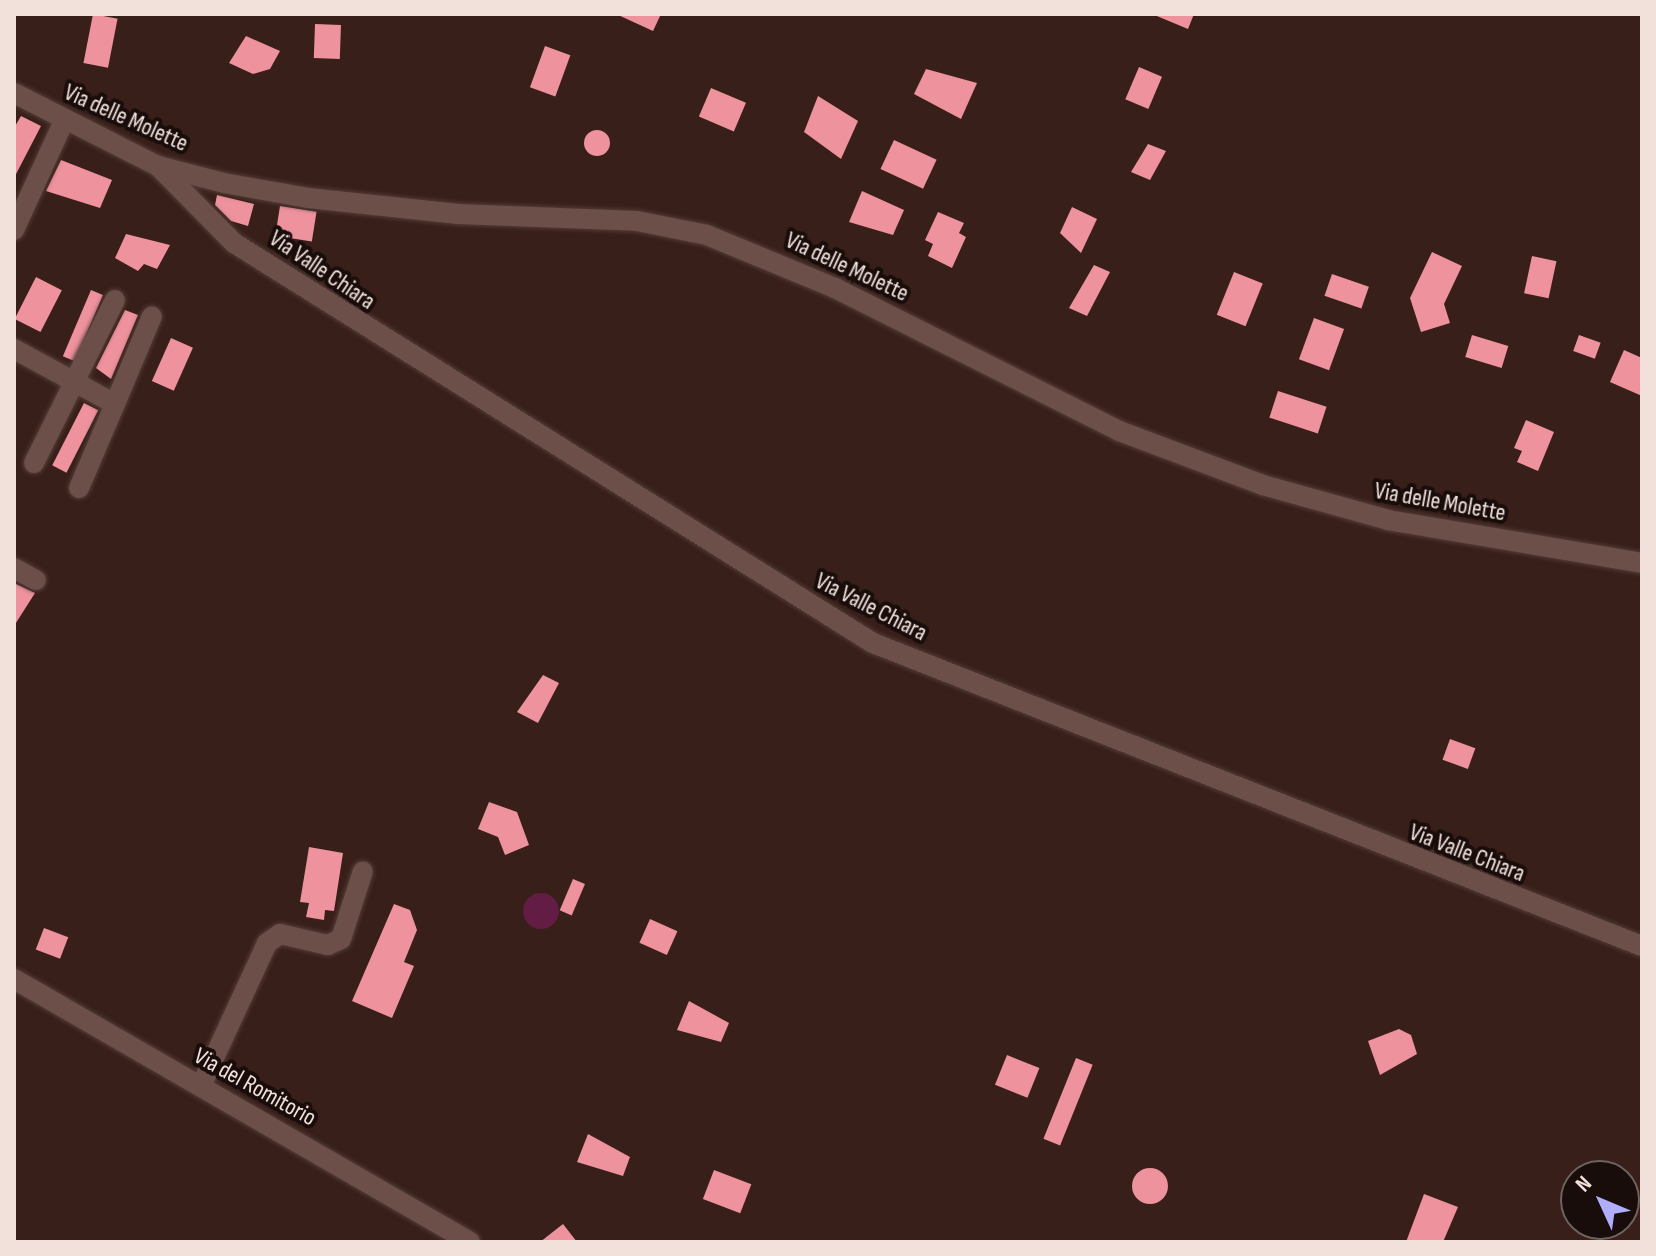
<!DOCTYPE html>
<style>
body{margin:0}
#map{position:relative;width:1656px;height:1256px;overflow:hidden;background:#391f19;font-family:"Sofia Sans Condensed",sans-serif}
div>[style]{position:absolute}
.water>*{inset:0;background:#631c43}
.round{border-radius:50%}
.building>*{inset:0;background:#ee929e;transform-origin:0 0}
.roads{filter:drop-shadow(0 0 2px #523c38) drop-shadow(0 0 2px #523c38)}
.minor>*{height:20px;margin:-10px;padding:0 10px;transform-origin:10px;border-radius:10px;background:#6c4f48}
.tertiary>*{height:20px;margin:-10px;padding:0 10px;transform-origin:10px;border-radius:10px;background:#6c4f48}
span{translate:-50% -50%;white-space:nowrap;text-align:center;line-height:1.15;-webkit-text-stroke:8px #180d0a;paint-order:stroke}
.street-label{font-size:24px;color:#f2e0db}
.frame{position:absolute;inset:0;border:16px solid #f2e0db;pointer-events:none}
.north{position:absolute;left:1560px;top:1160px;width:80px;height:80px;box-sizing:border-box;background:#180d0a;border:2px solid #6f615e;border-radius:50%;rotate:314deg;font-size:22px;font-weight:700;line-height:32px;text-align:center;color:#f2e0db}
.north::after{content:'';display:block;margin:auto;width:28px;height:36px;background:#b0adfa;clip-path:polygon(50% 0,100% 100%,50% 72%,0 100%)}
</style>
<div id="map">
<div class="water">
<div class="round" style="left:523px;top:893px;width:36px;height:36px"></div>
</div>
<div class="building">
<div style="left:93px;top:14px;width:25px;height:50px;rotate:11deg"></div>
<div style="clip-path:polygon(616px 14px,661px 14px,653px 31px)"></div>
<div style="clip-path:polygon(1152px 14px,1194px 14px,1188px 29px)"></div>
<div style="left:315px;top:24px;width:26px;height:34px;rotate:2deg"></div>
<div style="clip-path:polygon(246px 36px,280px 51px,270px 69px,253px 74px,229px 63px)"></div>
<div style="left:545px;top:46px;width:27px;height:44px;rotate:20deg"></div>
<div style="left:1139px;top:67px;width:25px;height:35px;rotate:23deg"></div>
<div style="clip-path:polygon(926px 69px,977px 83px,961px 119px,914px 94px)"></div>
<div style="left:711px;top:88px;width:38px;height:31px;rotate:23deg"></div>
<div style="clip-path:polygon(818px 96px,858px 121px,841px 159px,804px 132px)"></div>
<div style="clip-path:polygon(21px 116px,41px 126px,14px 178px,14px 128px)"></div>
<div class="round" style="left:584px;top:130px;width:26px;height:26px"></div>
<div style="left:894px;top:140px;width:47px;height:32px;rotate:25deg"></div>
<div style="clip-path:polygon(1148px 144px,1166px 151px,1150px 180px,1131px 172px)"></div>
<div style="clip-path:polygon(61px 160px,112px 180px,100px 208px,46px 191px)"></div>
<div style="clip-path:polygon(862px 191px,904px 210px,893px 235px,849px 222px)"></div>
<div style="clip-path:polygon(217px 195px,254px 204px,248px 226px,231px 221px,215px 205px)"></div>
<div style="left:280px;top:206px;width:37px;height:30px;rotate:9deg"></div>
<div style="clip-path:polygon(1072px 207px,1097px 219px,1081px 253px,1060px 233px)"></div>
<div style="clip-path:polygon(938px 212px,964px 223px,959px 233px,966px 237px,952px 268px,928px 256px,933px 244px,925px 240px)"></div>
<div style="clip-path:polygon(126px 234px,170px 245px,157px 269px,144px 264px,138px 271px,115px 258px)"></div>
<div style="clip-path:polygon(1432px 252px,1462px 266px,1444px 304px,1450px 323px,1421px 332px,1410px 298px)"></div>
<div style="left:1532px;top:256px;width:25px;height:38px;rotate:12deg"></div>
<div style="clip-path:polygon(1094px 265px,1110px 272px,1087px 316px,1069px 308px)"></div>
<div style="left:1234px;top:272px;width:31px;height:46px;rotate:22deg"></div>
<div style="left:1332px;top:274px;width:39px;height:23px;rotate:19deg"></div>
<div style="left:36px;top:277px;width:29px;height:47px;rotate:27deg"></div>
<div style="left:91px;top:290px;width:13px;height:72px;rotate:23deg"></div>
<div style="clip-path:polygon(125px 310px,138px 315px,111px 379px,96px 368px)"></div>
<div style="left:1314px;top:318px;width:32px;height:44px;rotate:20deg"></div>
<div style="left:1472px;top:335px;width:38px;height:23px;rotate:17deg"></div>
<div style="left:1579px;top:335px;width:23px;height:17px;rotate:20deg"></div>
<div style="left:171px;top:338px;width:24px;height:47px;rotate:24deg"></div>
<div style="clip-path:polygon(1624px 350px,1642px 358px,1642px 396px,1610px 382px)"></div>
<div style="left:1278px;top:391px;width:51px;height:28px;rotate:18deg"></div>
<div style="left:84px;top:403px;width:16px;height:70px;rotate:27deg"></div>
<div style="clip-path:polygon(1526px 420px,1554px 432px,1538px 471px,1517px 462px,1522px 451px,1514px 448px)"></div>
<div style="clip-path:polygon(14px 583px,35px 593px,14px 626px)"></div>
<div style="clip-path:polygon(543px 675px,559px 683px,538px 723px,517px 712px)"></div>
<div style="left:1450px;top:739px;width:27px;height:22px;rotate:20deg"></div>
<div style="clip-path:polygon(489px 802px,517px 812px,529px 845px,505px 855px,498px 837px,478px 829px)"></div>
<div style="clip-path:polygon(309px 847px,343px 853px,334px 911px,325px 910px,324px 920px,306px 917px,309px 903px,300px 902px)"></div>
<div style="left:573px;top:879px;width:13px;height:34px;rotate:23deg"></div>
<div style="clip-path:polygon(394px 904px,410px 910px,417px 930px,404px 962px,414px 966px,392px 1018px,352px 1001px)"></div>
<div style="left:650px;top:919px;width:30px;height:26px;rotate:24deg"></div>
<div style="left:44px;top:928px;width:26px;height:23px;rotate:21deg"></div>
<div style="clip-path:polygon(689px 1001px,729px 1023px,721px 1042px,677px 1030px)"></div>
<div style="clip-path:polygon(1399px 1029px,1411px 1035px,1417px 1054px,1380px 1075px,1368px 1041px)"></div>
<div style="left:1007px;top:1055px;width:35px;height:32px;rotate:22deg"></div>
<div style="left:1076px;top:1058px;width:18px;height:87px;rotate:22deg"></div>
<div style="clip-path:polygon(588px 1134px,630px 1157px,623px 1176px,577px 1162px)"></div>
<div class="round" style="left:1132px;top:1168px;width:36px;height:36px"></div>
<div style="left:714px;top:1170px;width:40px;height:31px;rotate:21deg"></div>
<div style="clip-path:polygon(1424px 1194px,1458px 1207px,1443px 1242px,1406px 1242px)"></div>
<div style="clip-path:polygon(563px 1224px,577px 1242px,540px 1242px)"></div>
</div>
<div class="roads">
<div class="minor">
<div style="left:158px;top:166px;width:108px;rotate:45.4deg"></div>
<div style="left:234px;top:243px;width:754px;rotate:32.05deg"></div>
<div style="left:873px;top:643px;width:827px;rotate:21.51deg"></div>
<div style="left:14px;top:230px;width:120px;rotate:-65.4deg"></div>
<div style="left:14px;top:349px;width:115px;rotate:28.6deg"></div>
<div style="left:115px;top:404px;width:95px;rotate:-67.2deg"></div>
<div style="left:34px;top:463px;width:182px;rotate:-63.6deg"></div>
<div style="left:79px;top:488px;width:91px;rotate:-66.8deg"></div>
<div style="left:14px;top:568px;width:25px;rotate:29deg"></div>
<div style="left:14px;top:979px;width:526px;rotate:29.97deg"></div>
<div style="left:201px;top:1086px;width:157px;rotate:-65.2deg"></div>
<div style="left:267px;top:943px;width:16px;rotate:-35deg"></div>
<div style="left:280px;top:934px;width:49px;rotate:12.9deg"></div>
<div style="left:328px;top:945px;width:14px;rotate:-25deg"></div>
<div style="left:341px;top:939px;width:71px;rotate:-72.1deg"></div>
</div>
<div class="tertiary">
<div style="left:14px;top:93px;width:161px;rotate:26.9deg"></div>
<div style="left:158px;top:166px;width:68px;rotate:14.4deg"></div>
<div style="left:224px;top:183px;width:85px;rotate:10.1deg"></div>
<div style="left:308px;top:198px;width:151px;rotate:6.1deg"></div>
<div style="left:458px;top:214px;width:179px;rotate:2.2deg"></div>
<div style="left:637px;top:221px;width:71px;rotate:11.3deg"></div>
<div style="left:707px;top:235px;width:139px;rotate:22.5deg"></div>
<div style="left:835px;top:288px;width:318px;rotate:26.7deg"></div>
<div style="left:1119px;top:431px;width:154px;rotate:20.6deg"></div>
<div style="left:1263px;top:485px;width:130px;rotate:15.6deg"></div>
<div style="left:1388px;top:520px;width:258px;rotate:9.6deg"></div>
</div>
</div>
<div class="street-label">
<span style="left:126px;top:118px;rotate:24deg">Via delle Molette</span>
<span style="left:847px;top:267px;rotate:25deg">Via delle Molette</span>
<span style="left:322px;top:270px;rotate:34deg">Via Valle Chiara</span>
<span style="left:1440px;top:502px;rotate:10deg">Via delle Molette</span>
<span style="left:871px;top:607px;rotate:27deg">Via Valle Chiara</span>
<span style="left:1467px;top:853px;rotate:21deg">Via Valle Chiara</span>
<span style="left:255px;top:1087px;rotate:29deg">Via del Romitorio</span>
</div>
<div class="frame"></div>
<div class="north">N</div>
</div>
